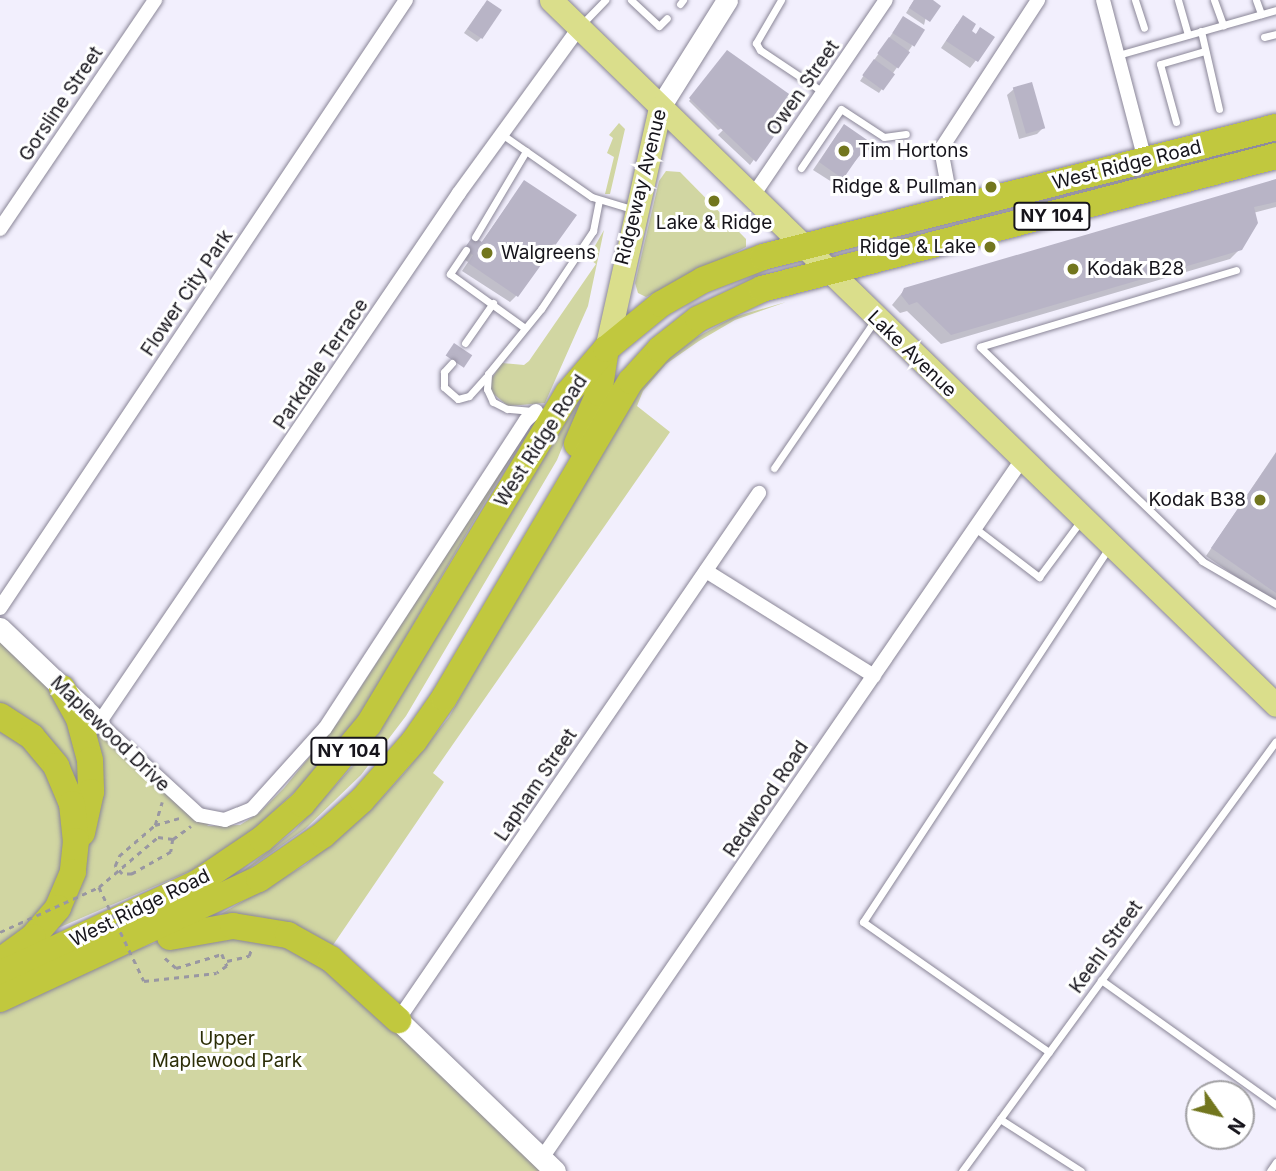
<!DOCTYPE html>
<style>
body{margin:0}
#map{position:relative;width:1276px;height:1171px;overflow:hidden;background:#f2effd;font-family:Inter,sans-serif}
div>[style]{position:absolute}
.green>*{inset:0;background:#d1d6a2}
.shadow>*{inset:0;background:#0003}
.building>*{inset:0;background:#b8b4c6;transform-origin:0 0}
.path>*{height:2.5px;margin-top:-1.25px;transform-origin:0;background:repeating-linear-gradient(90deg,#9997a2 0 5px,transparent 0 10px)}
.roads{filter:drop-shadow(0 0 2px #8a8697) drop-shadow(0 0 2px #8a8697)}
.lane>*{height:7px;margin:-3.5px;padding:0 3.5px;transform-origin:3.5px;border-radius:3.5px;background:#fff}
.street>*{height:14px;margin:-7px;padding:0 7px;transform-origin:7px;border-radius:7px;background:#fff}
.secondary>*{height:21px;margin:-10.5px;padding:0 10.5px;transform-origin:10.5px;border-radius:10.5px;background:#fff}
.primary>*{height:23px;margin:-11.5px;padding:0 11.5px;transform-origin:11.5px;border-radius:11.5px;background:#dade8b}
.highway>*{height:26px;margin:-13px;padding:0 13px;transform-origin:13px;border-radius:13px;background:#c1c83e}
.path-bridge>*{height:2.5px;margin-top:-1.25px;transform-origin:0;background:repeating-linear-gradient(90deg,#9997a2 0 5px,transparent 0 10px)}
.dots>*{width:19px;height:19px;translate:-50% -50%;box-sizing:border-box;border:4px solid #fff;border-radius:50%}
span{translate:-50% -50%;white-space:nowrap;text-align:center;line-height:1.15;-webkit-text-stroke:6px #fff;paint-order:stroke}
.shield-label span{padding:2px 5px;background:#fff;border:2px solid;border-radius:5px;-webkit-text-stroke-width:0}
.shield-label{font-size:18px;color:#16141b;font-weight:700}
.street-label{font-size:19px;color:#16141b}
.poi-label{font-size:19px;color:#16141b}
.left{translate:0 -50%;text-align:left}
.right{translate:-100% -50%;text-align:right}
.park-label{font-size:19px;color:#2c2e07}
.north{position:absolute;left:1185px;top:1080px;width:70px;height:70px;box-sizing:border-box;background:#fff;border:2px solid #a2a1a4;border-radius:50%;rotate:124deg;font-size:19px;font-weight:700;line-height:28px;text-align:center;color:#16141b}
.north::after{content:'';display:block;margin:auto;width:24px;height:32px;background:#72761e;clip-path:polygon(50% 0,100% 100%,50% 72%,0 100%)}
</style>
<div id="map">
<div class="green">
<div style="clip-path:polygon(619px 123px,625px 129px,610px 194px,605px 194px,614px 157px,607px 153px,613px 138px,609px 135px)"></div>
<div style="clip-path:polygon(666px 171px,680px 172px,746px 239px,746px 247px,646px 297px,638px 293px,635px 283px,659px 181px)"></div>
<div style="clip-path:polygon(604px 230px,588px 306px,545px 403px,508px 406px,490px 391px,490px 381px,502px 363px,524px 365px,529px 361px,596px 264px,588px 258px)"></div>
<div style="clip-path:polygon(786px 302px,735px 320px,699px 341px,666px 364px,643px 391px,637px 406px,670px 432px,433px 773px,444px 782px,331px 948px,296px 927px,261px 917px,221px 914px,305px 865px,376px 804px,406px 771px,449px 717px,628px 398px,664px 362px,697px 337px,734px 317px)"></div>
<div style="clip-path:polygon(588px 384px,557px 460px,406px 716px,361px 775px,305px 829px,224px 886px,295px 830px,367px 750px)"></div>
<div style="clip-path:polygon(532px 422px,362px 712px,306px 781px,257px 827px,195px 869px,0 953px,0 628px,214px 820px,207px 826px,240px 825px,259px 813px,284px 788px,339px 721px)"></div>
<div style="clip-path:polygon(288px 935px,555px 1171px,0 1171px,0 1000px,168px 938px)"></div>
</div>
<div class="shadow">
<div style="clip-path:polygon(914px 0,930px 0,924px 25px,906px 13px)"></div>
<div style="clip-path:polygon(483px 6px,481px 38px,477px 42px,464px 33px)"></div>
<div style="clip-path:polygon(900px 22px,912px 46px,879px 93px,860px 81px)"></div>
<div style="clip-path:polygon(957px 24px,975px 35px,981px 29px,993px 38px,970px 68px,941px 48px)"></div>
<div style="clip-path:polygon(727px 52px,796px 101px,750px 165px,718px 135px,728px 125px,718px 130px,689px 101px)"></div>
<div style="clip-path:polygon(1014px 89px,1043px 128px,1037px 134px,1019px 139px,1007px 95px)"></div>
<div style="clip-path:polygon(838px 133px,870px 144px,835px 184px,813px 170px)"></div>
<div style="clip-path:polygon(1276px 181px,1276px 207px,1253px 213px,1240px 249px,1230px 259px,941px 344px,907px 311px,900px 313px,892px 305px,905px 289px)"></div>
<div style="clip-path:polygon(524px 182px,516px 296px,510px 302px,462px 271px,468px 262px,459px 256px,481px 243px)"></div>
<div style="clip-path:polygon(1276px 452px,1276px 599px,1273px 602px,1206px 556px)"></div>
</div>
<div class="building">
<div style="left:487px;top:0;width:18px;height:35px;rotate:34deg"></div>
<div style="clip-path:polygon(914px 0,933px 0,941px 6px,930px 22px,909px 8px)"></div>
<div style="clip-path:polygon(963px 15px,976px 24px,972px 31px,976px 34px,980px 27px,995px 37px,978px 62px,946px 41px)"></div>
<div style="left:903px;top:16px;width:26px;height:20px;rotate:32deg"></div>
<div style="left:889px;top:37px;width:26px;height:20px;rotate:36deg"></div>
<div style="clip-path:polygon(727px 50px,799px 101px,756px 162px,689px 98px)"></div>
<div style="left:874px;top:59px;width:26px;height:20px;rotate:36deg"></div>
<div style="left:1032px;top:82px;width:48px;height:20px;rotate:74deg"></div>
<div style="clip-path:polygon(844px 124px,873px 144px,867px 152px,863px 150px,843px 179px,819px 162px)"></div>
<div style="clip-path:polygon(1276px 179px,1276px 202px,1254px 207px,1258px 223px,1242px 250px,951px 335px,917px 302px,909px 305px,901px 295px,904px 288px)"></div>
<div style="clip-path:polygon(524px 180px,577px 215px,518px 297px,468px 263px,473px 255px,464px 249px,473px 236px,482px 242px)"></div>
<div style="left:454px;top:343px;width:22px;height:15px;rotate:34deg"></div>
<div style="clip-path:polygon(1276px 453px,1276px 593px,1211px 548px)"></div>
</div>
<div class="path">
<div style="left:155px;top:825px;width:24px;rotate:-73deg"></div>
<div style="left:158px;top:837px;width:15px;rotate:8deg"></div>
<div style="left:173px;top:839px;width:22px;rotate:-36deg"></div>
<div style="left:173px;top:839px;width:13px;rotate:99deg"></div>
<div style="left:171px;top:852px;width:45px;rotate:150.6deg"></div>
<div style="left:132px;top:874px;width:10px;rotate:180deg"></div>
<div style="left:122px;top:874px;width:11px;rotate:-131deg"></div>
<div style="left:115px;top:866px;width:11px;rotate:-68deg"></div>
<div style="left:119px;top:856px;width:48px;rotate:-40.7deg"></div>
<div style="left:155px;top:825px;width:25px;rotate:-16deg"></div>
<div style="left:165px;top:958px;width:15px;rotate:42deg"></div>
<div style="left:176px;top:968px;width:48px;rotate:-16.9deg"></div>
<div style="left:222px;top:954px;width:13px;rotate:67deg"></div>
<div style="left:227px;top:966px;width:12px;rotate:145deg"></div>
<div style="left:227px;top:961px;width:23px;rotate:-13deg"></div>
<div style="left:249px;top:956px;width:6px;rotate:-72deg"></div>
</div>
<div class="roads">
<div class="lane">
<div style="left:631px;top:0;width:38px;rotate:43deg"></div>
<div style="left:659px;top:26px;width:11px;rotate:-45deg"></div>
<div style="left:781px;top:0;width:50px;rotate:120.2deg"></div>
<div style="left:756px;top:43px;width:8px;rotate:60deg"></div>
<div style="left:760px;top:50px;width:76px;rotate:33.7deg"></div>
<div style="left:1135px;top:0;width:29px;rotate:72deg"></div>
<div style="left:1178px;top:0;width:36px;rotate:74deg"></div>
<div style="left:1214px;top:0;width:27px;rotate:70deg"></div>
<div style="left:1256px;top:0;width:15px;rotate:70deg"></div>
<div style="left:680px;top:4px;width:5px;rotate:-53deg"></div>
<div style="left:581px;top:25px;width:35px;rotate:-46deg"></div>
<div style="left:1201px;top:31px;width:80px;rotate:77deg"></div>
<div style="left:1264px;top:37px;width:12px;rotate:-14deg"></div>
<div style="left:1118px;top:55px;width:164px;rotate:-15.9deg"></div>
<div style="left:1176px;top:122px;width:60px;rotate:-105.4deg"></div>
<div style="left:1160px;top:64px;width:47px;rotate:-16.1deg"></div>
<div style="left:503px;top:135px;width:108px;rotate:34.9deg"></div>
<div style="left:592px;top:197px;width:45px;rotate:16.8deg"></div>
<div style="left:801px;top:168px;width:71px;rotate:-55.9deg"></div>
<div style="left:841px;top:109px;width:51px;rotate:33.1deg"></div>
<div style="left:884px;top:137px;width:22px;rotate:-8deg"></div>
<div style="left:475px;top:237px;width:100px;rotate:-59.3deg"></div>
<div style="left:466px;top:250px;width:29px;rotate:124deg"></div>
<div style="left:450px;top:274px;width:92px;rotate:35.8deg"></div>
<div style="left:1236px;top:270px;width:267px;rotate:163.3deg"></div>
<div style="left:980px;top:347px;width:308px;rotate:43.9deg"></div>
<div style="left:1202px;top:561px;width:86px;rotate:30.2deg"></div>
<div style="left:465px;top:343px;width:49px;rotate:-55deg"></div>
<div style="left:452px;top:363px;width:12px;rotate:132deg"></div>
<div style="left:444px;top:372px;width:15px;rotate:90deg"></div>
<div style="left:444px;top:387px;width:18px;rotate:41deg"></div>
<div style="left:458px;top:399px;width:11px;rotate:-15deg"></div>
<div style="left:469px;top:396px;width:25px;rotate:-48deg"></div>
<div style="left:532px;top:411px;width:25px;rotate:-175deg"></div>
<div style="left:507px;top:409px;width:16px;rotate:-153deg"></div>
<div style="left:493px;top:402px;width:14px;rotate:-115deg"></div>
<div style="left:487px;top:389px;width:15px;rotate:-86deg"></div>
<div style="left:488px;top:374px;width:84px;rotate:-50.8deg"></div>
<div style="left:541px;top:309px;width:94px;rotate:-56.3deg"></div>
<div style="left:593px;top:231px;width:31px;rotate:-79deg"></div>
<div style="left:774px;top:468px;width:179px;rotate:-55.7deg"></div>
<div style="left:975px;top:528px;width:81px;rotate:37.4deg"></div>
<div style="left:1039px;top:577px;width:72px;rotate:-53.4deg"></div>
<div style="left:1101px;top:980px;width:215px;rotate:35.5deg"></div>
<div style="left:1049px;top:1052px;width:227px;rotate:-145deg"></div>
<div style="left:863px;top:922px;width:448px;rotate:-56.7deg"></div>
<div style="left:1000px;top:1119px;width:96px;rotate:32.7deg"></div>
<div style="left:962px;top:1171px;width:532px;rotate:-53.86deg"></div>
<div style="left:1270px;top:1171px;width:11px;rotate:-56deg"></div>
</div>
<div class="street">
<div style="left:1103px;top:0;width:170px;rotate:75.3deg"></div>
<div style="left:752px;top:197px;width:238px;rotate:-55.8deg"></div>
<div style="left:952px;top:208px;width:60px;rotate:-100.6deg"></div>
<div style="left:941px;top:149px;width:178px;rotate:-56.9deg"></div>
<div style="left:0;top:229px;width:277px;rotate:-55.9deg"></div>
<div style="left:536px;top:411px;width:13px;rotate:138deg"></div>
<div style="left:526px;top:420px;width:368px;rotate:123.1deg"></div>
<div style="left:325px;top:728px;width:109px;rotate:132deg"></div>
<div style="left:252px;top:809px;width:29px;rotate:158deg"></div>
<div style="left:225px;top:820px;width:26px;rotate:-169deg"></div>
<div style="left:199px;top:815px;width:136px;rotate:-137.4deg"></div>
<div style="left:99px;top:723px;width:641px;rotate:-55.81deg"></div>
<div style="left:459px;top:193px;width:204px;rotate:-54deg"></div>
<div style="left:706px;top:571px;width:198px;rotate:32deg"></div>
<div style="left:0;top:608px;width:731px;rotate:-56.27deg"></div>
<div style="left:398px;top:1020px;width:639px;rotate:-55.59deg"></div>
<div style="left:542px;top:1158px;width:846px;rotate:-55.5deg"></div>
</div>
<div class="secondary">
<div style="left:660px;top:107px;width:126px;rotate:-57.9deg"></div>
<div style="left:0;top:628px;width:137px;rotate:43.8deg"></div>
<div style="left:398px;top:1020px;width:218px;rotate:43.9deg"></div>
</div>
<div class="primary">
<div style="left:551px;top:0;width:1011px;rotate:44.2deg"></div>
<div style="left:606px;top:349px;width:248px;rotate:-77.4deg"></div>
</div>
<div class="highway">
<div style="left:577px;top:444px;width:56px;rotate:-66.7deg"></div>
<div style="left:599px;top:393px;width:45px;rotate:-81deg"></div>
<div style="left:62px;top:688px;width:35px;rotate:61deg"></div>
<div style="left:79px;top:719px;width:42px;rotate:75deg"></div>
<div style="left:90px;top:760px;width:32px;rotate:88deg"></div>
<div style="left:91px;top:792px;width:42px;rotate:102.4deg"></div>
<div style="left:0;top:716px;width:38px;rotate:33deg"></div>
<div style="left:32px;top:737px;width:38px;rotate:50deg"></div>
<div style="left:56px;top:766px;width:41px;rotate:67.2deg"></div>
<div style="left:72px;top:804px;width:37px;rotate:84deg"></div>
<div style="left:76px;top:841px;width:31px;rotate:96deg"></div>
<div style="left:73px;top:872px;width:39px;rotate:113deg"></div>
<div style="left:58px;top:908px;width:38px;rotate:131deg"></div>
<div style="left:33px;top:937px;width:39px;rotate:144deg"></div>
<div style="left:170px;top:937px;width:64px;rotate:-9.9deg"></div>
<div style="left:233px;top:926px;width:56px;rotate:9.3deg"></div>
<div style="left:288px;top:935px;width:49px;rotate:29.2deg"></div>
<div style="left:331px;top:959px;width:91px;rotate:42.3deg"></div>
<div style="left:0;top:974px;width:217px;rotate:-24.8deg"></div>
<div style="left:197px;top:883px;width:78px;rotate:-34.1deg"></div>
<div style="left:262px;top:839px;width:53px;rotate:-41.2deg"></div>
<div style="left:302px;top:804px;width:104px;rotate:-50.1deg"></div>
<div style="left:369px;top:724px;width:386px;rotate:-59deg"></div>
<div style="left:568px;top:393px;width:58px;rotate:-49.2deg"></div>
<div style="left:606px;top:349px;width:71px;rotate:-39.3deg"></div>
<div style="left:661px;top:304px;width:48px;rotate:-29.7deg"></div>
<div style="left:703px;top:280px;width:64px;rotate:-21deg"></div>
<div style="left:763px;top:257px;width:529px;rotate:-14.22deg"></div>
<div style="left:0;top:999px;width:285px;rotate:-24.9deg"></div>
<div style="left:259px;top:879px;width:78px;rotate:-34.5deg"></div>
<div style="left:323px;top:835px;width:52px;rotate:-41.9deg"></div>
<div style="left:362px;top:800px;width:79px;rotate:-48.6deg"></div>
<div style="left:414px;top:741px;width:52px;rotate:-55.1deg"></div>
<div style="left:444px;top:698px;width:368px;rotate:-59.5deg"></div>
<div style="left:631px;top:381px;width:43px;rotate:-47.8deg"></div>
<div style="left:660px;top:349px;width:48px;rotate:-38.3deg"></div>
<div style="left:698px;top:319px;width:71px;rotate:-25.1deg"></div>
<div style="left:762px;top:289px;width:531px;rotate:-14.51deg"></div>
</div>
</div>
<div class="path-bridge">
<div style="left:99px;top:887px;width:104px;rotate:64.4deg"></div>
<div style="left:144px;top:981px;width:73px;rotate:-6.3deg"></div>
<div style="left:0;top:932px;width:109px;rotate:-24.4deg"></div>
<div style="left:99px;top:887px;width:77px;rotate:-40.3deg"></div>
</div>
<div class="dots">
<div style="left:844px;top:151px;background:#72761e"></div>
<div style="left:991px;top:187px;background:#72761e"></div>
<div style="left:714px;top:201px;background:#72761e"></div>
<div style="left:990px;top:247px;background:#72761e"></div>
<div style="left:487px;top:253px;background:#72761e"></div>
<div style="left:1073px;top:269px;background:#72761e"></div>
<div style="left:1260px;top:500px;background:#72761e"></div>
</div>
<div class="shield-label">
<span style="left:1052px;top:216px">NY 104</span>
<span style="left:349px;top:751px">NY 104</span>
</div>
<div class="street-label">
<span style="left:803px;top:88px;rotate:-55deg">Owen Street</span>
<span style="left:61px;top:104px;rotate:-56deg">Gorsline Street</span>
<span style="left:1127px;top:165px;rotate:-14deg">West Ridge Road</span>
<span style="left:641px;top:187px;rotate:-76deg">Ridgeway Avenue</span>
<span style="left:187px;top:293px;rotate:-56deg">Flower City Park</span>
<span style="left:912px;top:354px;rotate:44deg">Lake Avenue</span>
<span style="left:321px;top:364px;rotate:-56deg">Parkdale Terrace</span>
<span style="left:541px;top:441px;rotate:-57deg">West Ridge Road</span>
<span style="left:110px;top:734px;rotate:44deg">Maplewood Drive</span>
<span style="left:536px;top:785px;rotate:-56deg">Lapham Street</span>
<span style="left:766px;top:799px;rotate:-56deg">Redwood Road</span>
<span style="left:140px;top:908px;rotate:-26deg">West Ridge Road</span>
<span style="left:1106px;top:947px;rotate:-54deg">Keehl Street</span>
</div>
<div class="poi-label">
<span class="left" style="left:858px;top:151px">Tim Hortons</span>
<span class="right" style="left:977px;top:187px">Ridge &amp; Pullman</span>
<span style="left:714px;top:223px">Lake &amp; Ridge</span>
<span class="right" style="left:976px;top:247px">Ridge &amp; Lake</span>
<span class="left" style="left:501px;top:253px">Walgreens</span>
<span class="left" style="left:1087px;top:269px">Kodak B28</span>
<span class="right" style="left:1246px;top:500px">Kodak B38</span>
</div>
<div class="park-label">
<span style="left:227px;top:1050px">Upper<br>Maplewood Park</span>
</div>
<div class="north">N</div>
</div>
